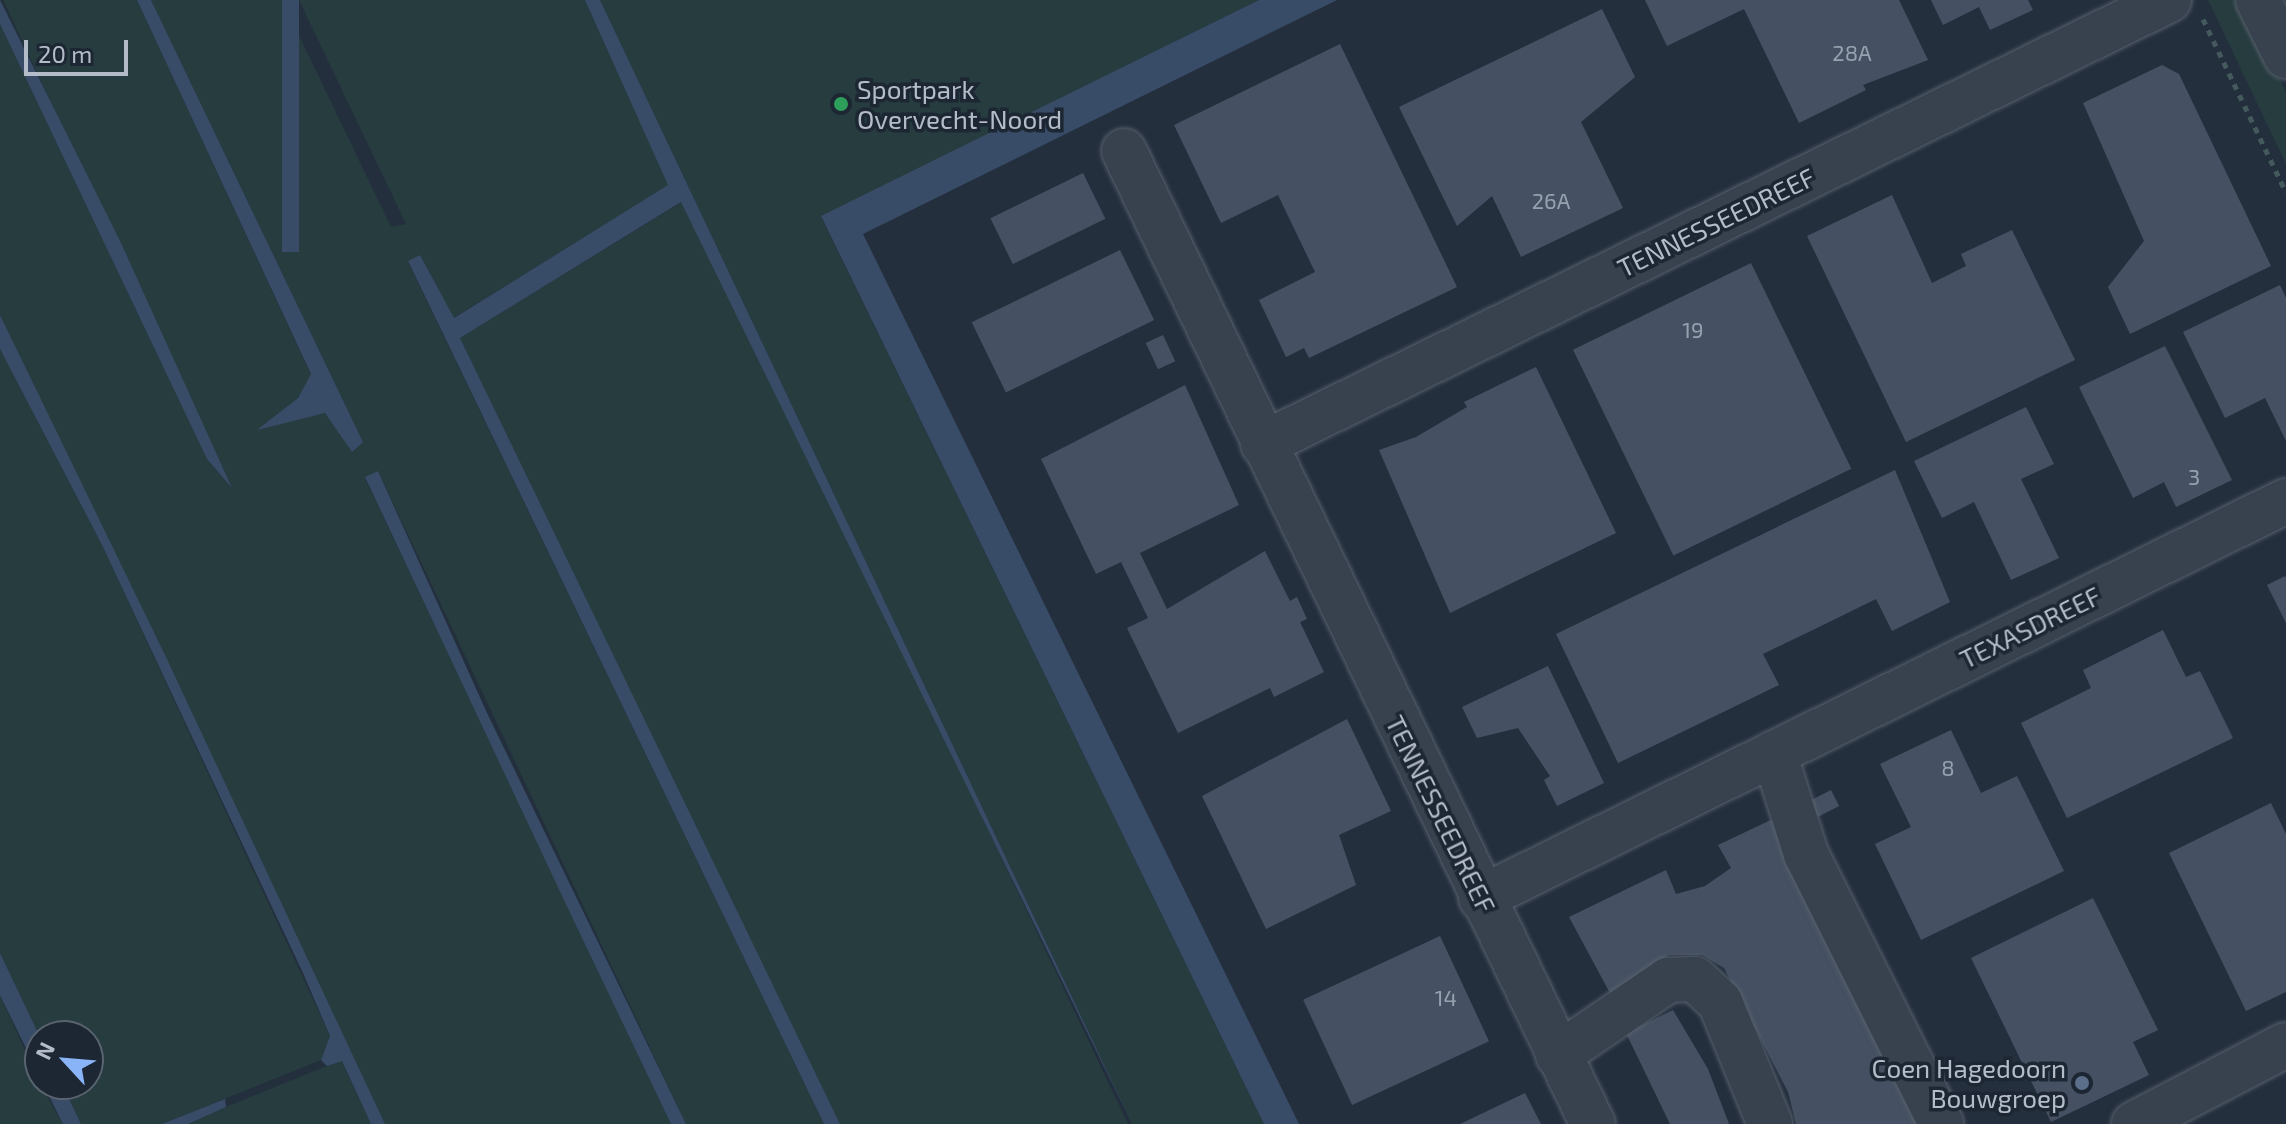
<!DOCTYPE html>
<style>
body{margin:0}
#map{position:relative;width:2286px;height:1124px;overflow:hidden;background:#242f3e;font-family:"Exo 2",sans-serif}
div>[style]{position:absolute}
.green>*{inset:0;background:#263c3f}
.water>*{inset:0;background:#394c67;transform-origin:0 0}
.building>*{inset:0;background:#455162;transform-origin:0 0}
.path>*{height:5px;margin-top:-2.5px;transform-origin:0;background:repeating-linear-gradient(90deg,#44595c 0 6px,transparent 0 12px)}
.roads{filter:drop-shadow(0 0 2px #565f6c) drop-shadow(0 0 2px #565f6c)}
.minor>*{height:44px;margin:-22px;padding:0 22px;transform-origin:22px;border-radius:22px;background:#38414e}
.dots>*{width:22px;height:22px;translate:-50% -50%;box-sizing:border-box;border:4px solid #1d2633;border-radius:50%}
span{translate:-50% -50%;white-space:nowrap;text-align:center;line-height:1.15;-webkit-text-stroke:7px #1d2633;paint-order:stroke}
.number-label{font-size:22px;color:#98a1af}
.number-label span{-webkit-text-stroke-width:0}
.poi-label{font-size:26px;color:#b4bcc9}
.left{translate:0 -50%;text-align:left}
.right{translate:-100% -50%;text-align:right}
.street-label{font-size:26px;color:#b4bcc9}
.north{position:absolute;left:24px;top:1020px;width:80px;height:80px;box-sizing:border-box;background:#1d2633;border:2px solid #59626f;border-radius:50%;rotate:296deg;font-size:22px;font-weight:700;line-height:32px;text-align:center;color:#b4bcc9}
.north::after{content:'';display:block;margin:auto;width:28px;height:36px;background:#8ab4f8;clip-path:polygon(50% 0,100% 100%,50% 72%,0 100%)}
.scale{position:absolute;left:24px;top:40px;width:104px;height:36px;box-sizing:border-box;border:4px solid #b4bcc9;border-top:0;padding-left:10px;font-size:24px;line-height:28px;white-space:nowrap;color:#b4bcc9;-webkit-text-stroke:6px #1d2633;paint-order:stroke}
</style>
<div id="map">
<div class="green">
<div style="clip-path:polygon(3px 0,137px 0,311px 375px,298px 398px,260px 428px,325px 413px,363px 442px,151px 0,282px 0,391px 227px,406px 224px,299px 0,585px 0,669px 185px,453px 318px,420px 255px,408px 262px,824px 1124px,686px 1124px,378px 471px,365px 478px,671px 1124px,385px 1124px,0 315px,0 24px,207px 459px,232px 488px)"></div>
<div style="clip-path:polygon(600px 0,1259px 0,821px 217px,1264px 1124px,1132px 1124px)"></div>
<div style="clip-path:polygon(2208px 0,2244px 0,2286px 92px,2286px 164px)"></div>
<div style="clip-path:polygon(682px 202px,945px 739px,1128px 1124px,840px 1124px,734px 908px,460px 338px)"></div>
<div style="clip-path:polygon(0 349px,102px 545px,330px 1036px,321px 1060px,162px 1124px,81px 1124px,62px 1084px,88px 1084px,88px 1036px,40px 1037px,0 953px)"></div>
<div style="clip-path:polygon(0 995px,40px 1084px,63px 1124px,0 1124px)"></div>
<div style="clip-path:polygon(341px 1060px,371px 1124px,188px 1124px,226px 1107px)"></div>
</div>
<div class="water">
<div style="clip-path:polygon(0 0,121px 243px,232px 488px,207px 459px,0 24px)"></div>
<div style="clip-path:polygon(137px 0,151px 0,363px 442px,352px 452px,325px 413px,257px 430px,298px 398px,311px 374px)"></div>
<div style="left:282px;top:0;width:17px;height:252px"></div>
<div style="clip-path:polygon(585px 0,600px 0,1132px 1124px,681px 202px,460px 338px,840px 1124px,824px 1124px,408px 261px,420px 255px,454px 318px,668px 185px)"></div>
<div style="clip-path:polygon(1259px 0,1337px 0,863px 234px,1299px 1124px,1264px 1124px,821px 216px)"></div>
<div style="clip-path:polygon(0 315px,164px 653px,385px 1124px,371px 1124px,342px 1061px,327px 1066px,321px 1060px,330px 1036px,303px 973px,102px 545px,0 349px)"></div>
<div style="clip-path:polygon(378px 471px,487px 713px,686px 1124px,671px 1124px,573px 919px,365px 477px)"></div>
<div style="clip-path:polygon(0 953px,40px 1037px,40px 1077px,0 995px)"></div>
<div style="clip-path:polygon(43px 1084px,62px 1084px,81px 1124px,63px 1124px)"></div>
<div style="clip-path:polygon(225px 1099px,226px 1107px,188px 1124px,162px 1124px)"></div>
</div>
<div class="building">
<div style="clip-path:polygon(1645px 0,1899px 0,1928px 60px,1863px 85px,1866px 90px,1799px 123px,1744px 9px,1667px 46px)"></div>
<div style="clip-path:polygon(1931px 0,2028px 0,2033px 10px,1990px 30px,1979px 7px,1943px 25px)"></div>
<div style="clip-path:polygon(1602px 9px,1635px 77px,1581px 122px,1623px 208px,1521px 257px,1492px 196px,1457px 226px,1399px 107px)"></div>
<div style="clip-path:polygon(1340px 44px,1457px 287px,1309px 358px,1304px 348px,1286px 357px,1259px 300px,1315px 272px,1278px 195px,1221px 223px,1174px 125px)"></div>
<div style="clip-path:polygon(2162px 65px,2179px 74px,2271px 266px,2130px 334px,2108px 287px,2144px 241px,2083px 103px)"></div>
<div style="left:1083px;top:173px;width:51px;height:103px;rotate:64deg"></div>
<div style="clip-path:polygon(1892px 195px,1932px 283px,1966px 266px,1961px 254px,2012px 230px,2075px 360px,1906px 442px,1807px 236px)"></div>
<div style="left:1120px;top:250px;width:78px;height:165px;rotate:64deg"></div>
<div style="left:1751px;top:263px;width:229px;height:198px;rotate:64deg"></div>
<div style="clip-path:polygon(2280px 285px,2286px 298px,2286px 441px,2265px 398px,2225px 418px,2183px 332px)"></div>
<div style="left:1163px;top:335px;width:29px;height:19px;rotate:65deg"></div>
<div style="clip-path:polygon(2165px 346px,2232px 480px,2176px 507px,2164px 482px,2133px 498px,2079px 387px)"></div>
<div style="clip-path:polygon(1536px 367px,1616px 533px,1450px 613px,1379px 450px,1416px 437px,1467px 407px,1464px 402px)"></div>
<div style="clip-path:polygon(1185px 385px,1239px 505px,1140px 553px,1167px 609px,1265px 551px,1290px 601px,1297px 597px,1307px 619px,1300px 622px,1324px 672px,1274px 697px,1270px 688px,1178px 733px,1127px 628px,1148px 618px,1121px 562px,1096px 574px,1041px 459px)"></div>
<div style="clip-path:polygon(2026px 407px,2054px 464px,2021px 479px,2059px 558px,2011px 580px,1974px 502px,1942px 518px,1914px 461px)"></div>
<div style="clip-path:polygon(1895px 470px,1950px 602px,1892px 631px,1876px 599px,1821px 626px,1763px 654px,1779px 685px,1618px 763px,1556px 634px)"></div>
<div style="clip-path:polygon(2285px 576px,2286px 578px,2286px 623px,2267px 585px)"></div>
<div style="clip-path:polygon(2163px 630px,2186px 677px,2200px 671px,2233px 738px,2067px 818px,2021px 723px,2091px 688px,2083px 670px)"></div>
<div style="clip-path:polygon(1548px 666px,1604px 783px,1557px 806px,1544px 780px,1550px 776px,1518px 728px,1477px 738px,1462px 707px)"></div>
<div style="clip-path:polygon(1347px 719px,1391px 811px,1339px 835px,1356px 885px,1266px 929px,1202px 796px)"></div>
<div style="clip-path:polygon(1951px 730px,1981px 793px,2017px 776px,2064px 871px,1921px 940px,1875px 844px,1911px 827px,1880px 764px)"></div>
<div style="left:1831px;top:790px;width:18px;height:28px;rotate:63deg"></div>
<div style="clip-path:polygon(2271px 803px,2286px 834px,2286px 992px,2246px 1011px,2169px 853px)"></div>
<div style="clip-path:polygon(1775px 818px,1922px 1124px,1796px 1124px,1788px 1092px,1724px 968px,1702px 955px,1669px 955px,1611px 995px,1569px 917px,1666px 870px,1676px 894px,1705px 886px,1731px 868px,1718px 845px)"></div>
<div style="clip-path:polygon(2093px 898px,2158px 1030px,2133px 1042px,2149px 1075px,2051px 1122px,1971px 958px)"></div>
<div style="left:1440px;top:936px;width:116px;height:151px;rotate:65deg"></div>
<div style="clip-path:polygon(1673px 1010px,1708px 1069px,1729px 1124px,1670px 1124px,1626px 1033px)"></div>
<div style="clip-path:polygon(1525px 1093px,1541px 1124px,1460px 1124px)"></div>
</div>
<div class="path">
<div style="left:2203px;top:19px;width:192px;rotate:64.4deg"></div>
</div>
<div class="roads">
<div class="minor">
<div style="left:2258px;top:0;width:63px;rotate:63.4deg"></div>
<div style="left:1124px;top:151px;width:1080px;rotate:64.27deg"></div>
<div style="left:1263px;top:444px;width:1009px;rotate:-26.11deg"></div>
<div style="left:1774px;top:753px;width:106px;rotate:72.4deg"></div>
<div style="left:1806px;top:854px;width:302px;rotate:63.4deg"></div>
<div style="left:1481px;top:898px;width:898px;rotate:-26.25deg"></div>
<div style="left:1558px;top:1055px;width:133px;rotate:-34.3deg"></div>
<div style="left:1668px;top:980px;width:27px;rotate:-2deg"></div>
<div style="left:1695px;top:979px;width:34px;rotate:43deg"></div>
<div style="left:1720px;top:1002px;width:132px;rotate:67.7deg"></div>
<div style="left:2134px;top:1124px;width:171px;rotate:-27.5deg"></div>
</div>
</div>
<div class="dots">
<div style="left:841px;top:104px;background:#2e9e5b"></div>
<div style="left:2082px;top:1083px;background:#5c6f8a"></div>
</div>
<div class="number-label">
<span style="left:1852px;top:53px">28A</span>
<span style="left:1551px;top:201px">26A</span>
<span style="left:1693px;top:330px">19</span>
<span style="left:2194px;top:477px">3</span>
<span style="left:1948px;top:768px">8</span>
<span style="left:1446px;top:998px">14</span>
</div>
<div class="poi-label">
<span class="left" style="left:857px;top:104px">Sportpark<br>Overvecht-Noord</span>
<span class="right" style="left:2066px;top:1083px">Coen Hagedoorn<br>Bouwgroep</span>
</div>
<div class="street-label">
<span style="left:1716px;top:222px;rotate:-26deg">TENNESSEEDREEF</span>
<span style="left:2030px;top:627px;rotate:-26deg">TEXASDREEF</span>
<span style="left:1441px;top:814px;rotate:64deg">TENNESSEEDREEF</span>
</div>
<div class="north">N</div>
<div class="scale">20 m</div>
</div>
